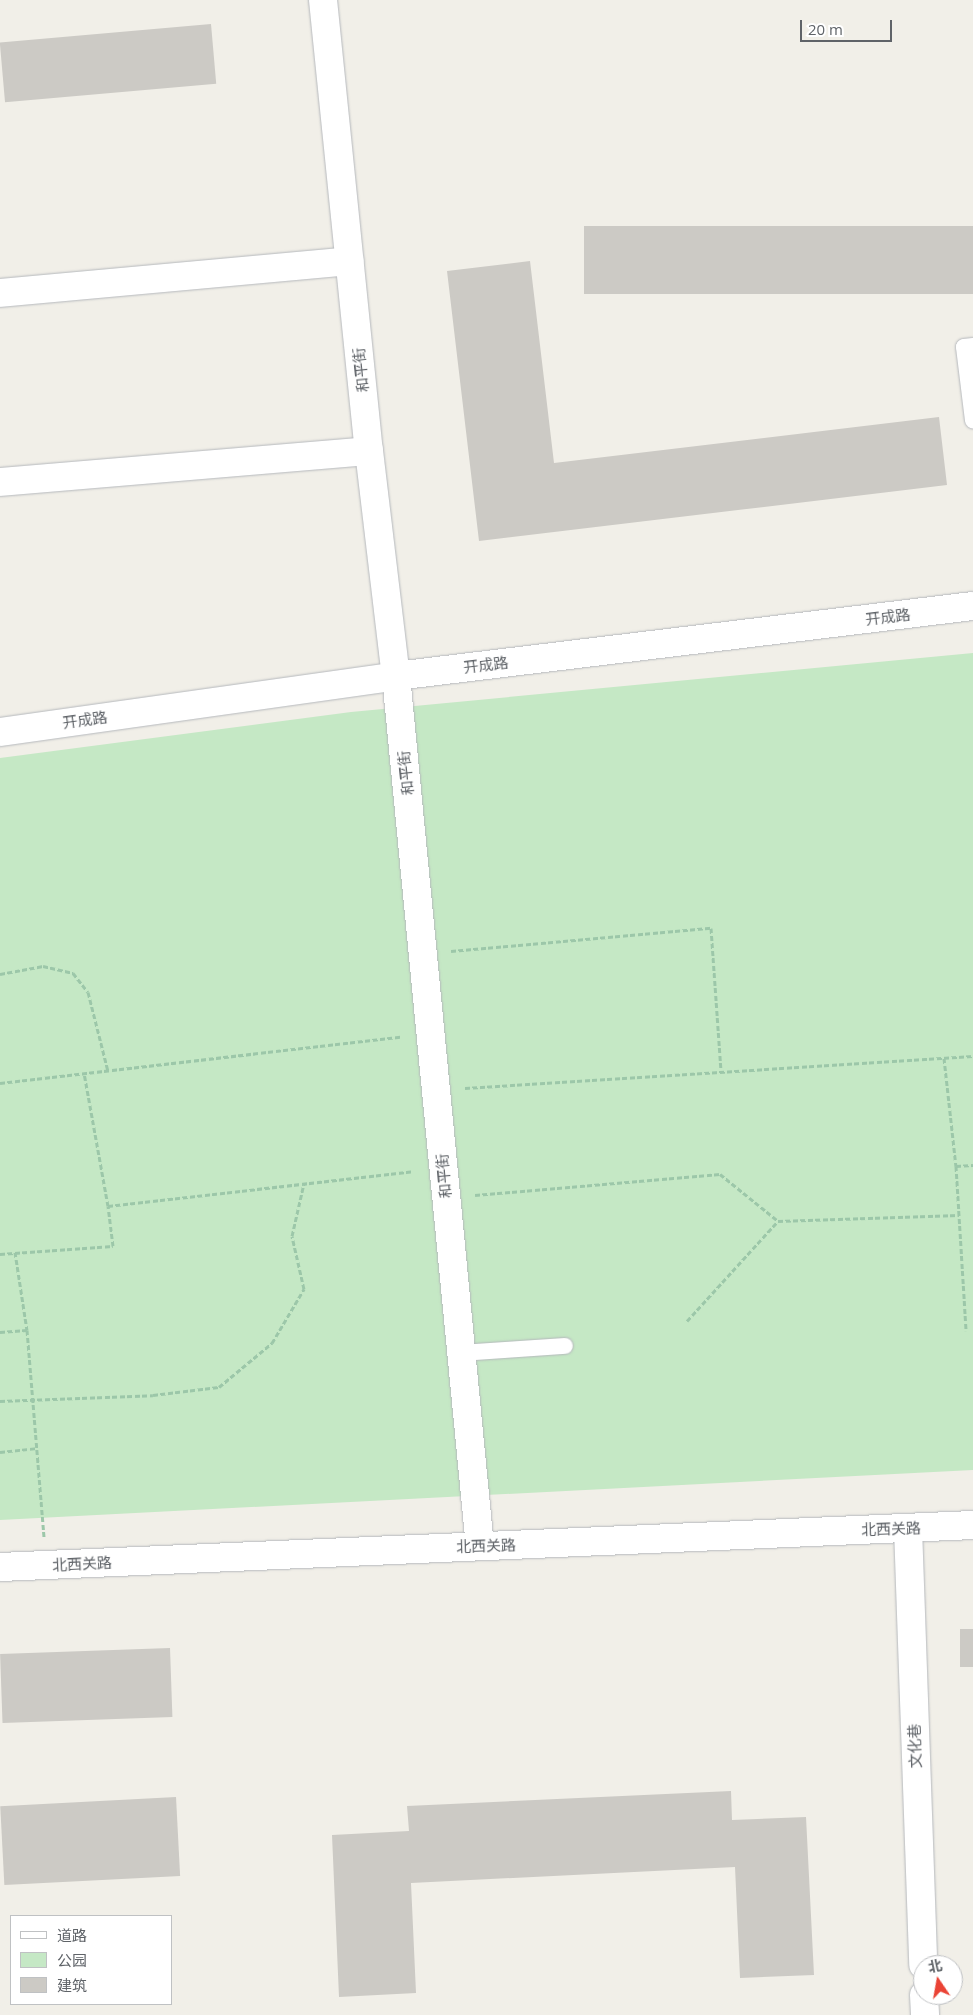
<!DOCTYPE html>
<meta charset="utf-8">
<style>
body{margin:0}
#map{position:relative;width:973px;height:2015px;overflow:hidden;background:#f1efe8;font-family:"Open Sans","Noto Sans SC",sans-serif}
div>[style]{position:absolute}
.green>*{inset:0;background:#c5e8c5}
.building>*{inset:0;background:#cccac5;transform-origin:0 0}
.path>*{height:3px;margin-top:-1.5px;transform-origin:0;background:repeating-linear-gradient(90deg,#9cc7a9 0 5px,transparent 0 7.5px)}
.roads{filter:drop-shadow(0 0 1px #b5b8bc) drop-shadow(0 0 1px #b5b8bc)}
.service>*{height:16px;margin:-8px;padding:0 8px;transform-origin:8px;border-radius:8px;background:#fff}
.minor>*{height:28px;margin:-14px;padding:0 14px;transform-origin:14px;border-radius:14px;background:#fff}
.tertiary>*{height:28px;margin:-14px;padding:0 14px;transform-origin:14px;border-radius:14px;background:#fff}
span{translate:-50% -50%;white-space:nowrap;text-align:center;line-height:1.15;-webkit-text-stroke:4px #fff;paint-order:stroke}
.street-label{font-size:15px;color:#5f6368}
.legend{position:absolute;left:10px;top:1915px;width:162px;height:90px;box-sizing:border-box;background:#fff;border:1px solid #bfc1c3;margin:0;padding:6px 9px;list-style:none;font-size:15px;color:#5f6368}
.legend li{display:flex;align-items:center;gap:10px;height:25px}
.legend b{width:25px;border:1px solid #bfc1c3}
.north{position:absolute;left:913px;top:1955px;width:50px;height:50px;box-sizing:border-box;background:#fff;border:1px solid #bfc1c3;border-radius:50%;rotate:348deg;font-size:14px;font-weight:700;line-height:20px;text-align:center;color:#5f6368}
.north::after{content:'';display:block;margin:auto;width:18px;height:22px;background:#ea4335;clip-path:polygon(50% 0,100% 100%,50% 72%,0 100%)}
.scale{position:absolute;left:800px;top:20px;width:92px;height:22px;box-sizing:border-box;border:2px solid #5f6368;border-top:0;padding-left:6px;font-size:15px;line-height:18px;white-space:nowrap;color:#5f6368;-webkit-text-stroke:4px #fff;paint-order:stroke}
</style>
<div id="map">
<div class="green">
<div style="clip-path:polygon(973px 653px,973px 1470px,0 1520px,0 758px,351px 712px)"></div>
</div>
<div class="building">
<div style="left:211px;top:24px;width:60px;height:212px;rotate:85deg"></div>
<div style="left:973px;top:226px;width:68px;height:389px;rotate:90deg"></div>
<div style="clip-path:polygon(530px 261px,554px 463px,939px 417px,947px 485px,479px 541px,447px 271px)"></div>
<div style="left:973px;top:1629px;width:38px;height:13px;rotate:90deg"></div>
<div style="left:170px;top:1648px;width:69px;height:170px;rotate:88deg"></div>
<div style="clip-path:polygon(731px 1791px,732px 1820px,806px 1817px,814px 1975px,740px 1978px,735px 1867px,411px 1883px,416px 1993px,339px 1997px,332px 1835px,409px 1831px,407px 1806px)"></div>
<div style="left:176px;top:1797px;width:79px;height:176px;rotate:87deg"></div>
</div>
<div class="path">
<div style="left:451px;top:951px;width:261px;rotate:-5.1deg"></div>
<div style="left:711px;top:928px;width:144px;rotate:86deg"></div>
<div style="left:0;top:974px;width:44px;rotate:-10.5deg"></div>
<div style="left:43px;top:966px;width:31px;rotate:13deg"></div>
<div style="left:73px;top:973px;width:24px;rotate:52deg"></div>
<div style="left:88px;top:992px;width:81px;rotate:75.8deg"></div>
<div style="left:944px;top:1058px;width:109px;rotate:83.7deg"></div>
<div style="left:956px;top:1166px;width:165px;rotate:86.5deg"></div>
<div style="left:0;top:1083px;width:403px;rotate:-6.6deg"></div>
<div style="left:465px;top:1088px;width:509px;rotate:-3.6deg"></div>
<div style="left:956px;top:1166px;width:17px;rotate:-3deg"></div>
<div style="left:475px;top:1195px;width:246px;rotate:-4.9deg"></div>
<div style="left:720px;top:1174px;width:75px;rotate:39deg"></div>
<div style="left:778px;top:1221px;width:181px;rotate:-1.9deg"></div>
<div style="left:108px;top:1206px;width:307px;rotate:-6.5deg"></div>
<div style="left:15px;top:1252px;width:79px;rotate:81.3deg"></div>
<div style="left:27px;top:1330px;width:208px;rotate:85.3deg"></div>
<div style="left:0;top:1254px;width:113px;rotate:-4deg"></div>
<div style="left:113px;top:1246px;width:40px;rotate:-97.1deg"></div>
<div style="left:108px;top:1206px;width:135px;rotate:-100.2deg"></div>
<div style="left:687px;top:1321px;width:135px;rotate:-47.7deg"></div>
<div style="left:0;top:1332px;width:27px;rotate:-4deg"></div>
<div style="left:0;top:1401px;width:153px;rotate:-2.2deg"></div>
<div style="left:153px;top:1395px;width:66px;rotate:-6.9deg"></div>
<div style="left:219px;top:1387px;width:69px;rotate:-39.7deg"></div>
<div style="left:272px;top:1343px;width:63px;rotate:-59.3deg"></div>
<div style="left:304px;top:1289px;width:54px;rotate:-102.8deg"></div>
<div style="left:292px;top:1236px;width:54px;rotate:-77.2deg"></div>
<div style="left:0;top:1452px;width:37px;rotate:-6deg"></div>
</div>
<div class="roads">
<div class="service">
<div style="left:973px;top:346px;width:9px;rotate:174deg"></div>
<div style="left:964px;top:347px;width:74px;rotate:83deg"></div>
<div style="left:461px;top:1353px;width:104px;rotate:-3.9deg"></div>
</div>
<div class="minor">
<div style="left:323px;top:0;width:453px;rotate:84.2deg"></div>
<div style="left:369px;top:451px;width:227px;rotate:83.2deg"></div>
<div style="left:396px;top:676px;width:874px;rotate:84.49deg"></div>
<div style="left:0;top:293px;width:351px;rotate:-5.2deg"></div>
<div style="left:0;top:482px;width:370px;rotate:-4.8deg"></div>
<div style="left:908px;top:1528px;width:437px;rotate:88deg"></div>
<div style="left:924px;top:1995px;width:20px;rotate:87deg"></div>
</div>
<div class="tertiary">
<div style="left:0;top:732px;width:400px;rotate:-8deg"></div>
<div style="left:396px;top:676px;width:581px;rotate:-6.92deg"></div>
<div style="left:0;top:1567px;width:974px;rotate:-2.47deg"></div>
</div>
</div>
<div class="street-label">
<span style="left:361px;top:370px;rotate:-96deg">和平街</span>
<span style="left:888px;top:617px;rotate:-7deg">开成路</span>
<span style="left:486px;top:665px;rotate:-7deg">开成路</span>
<span style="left:85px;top:720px;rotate:-8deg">开成路</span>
<span style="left:406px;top:773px;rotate:-96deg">和平街</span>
<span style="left:444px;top:1176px;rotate:-95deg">和平街</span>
<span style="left:891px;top:1529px;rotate:-2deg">北西关路</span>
<span style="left:486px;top:1546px;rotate:-2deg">北西关路</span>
<span style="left:82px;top:1564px;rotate:-3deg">北西关路</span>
<span style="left:915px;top:1746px;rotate:-92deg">文化巷</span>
</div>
<ul class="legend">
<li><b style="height:6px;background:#fff"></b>道路</li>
<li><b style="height:14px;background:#c5e8c5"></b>公园</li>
<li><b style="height:14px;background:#cccac5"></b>建筑</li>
</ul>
<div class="north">北</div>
<div class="scale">20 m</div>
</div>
